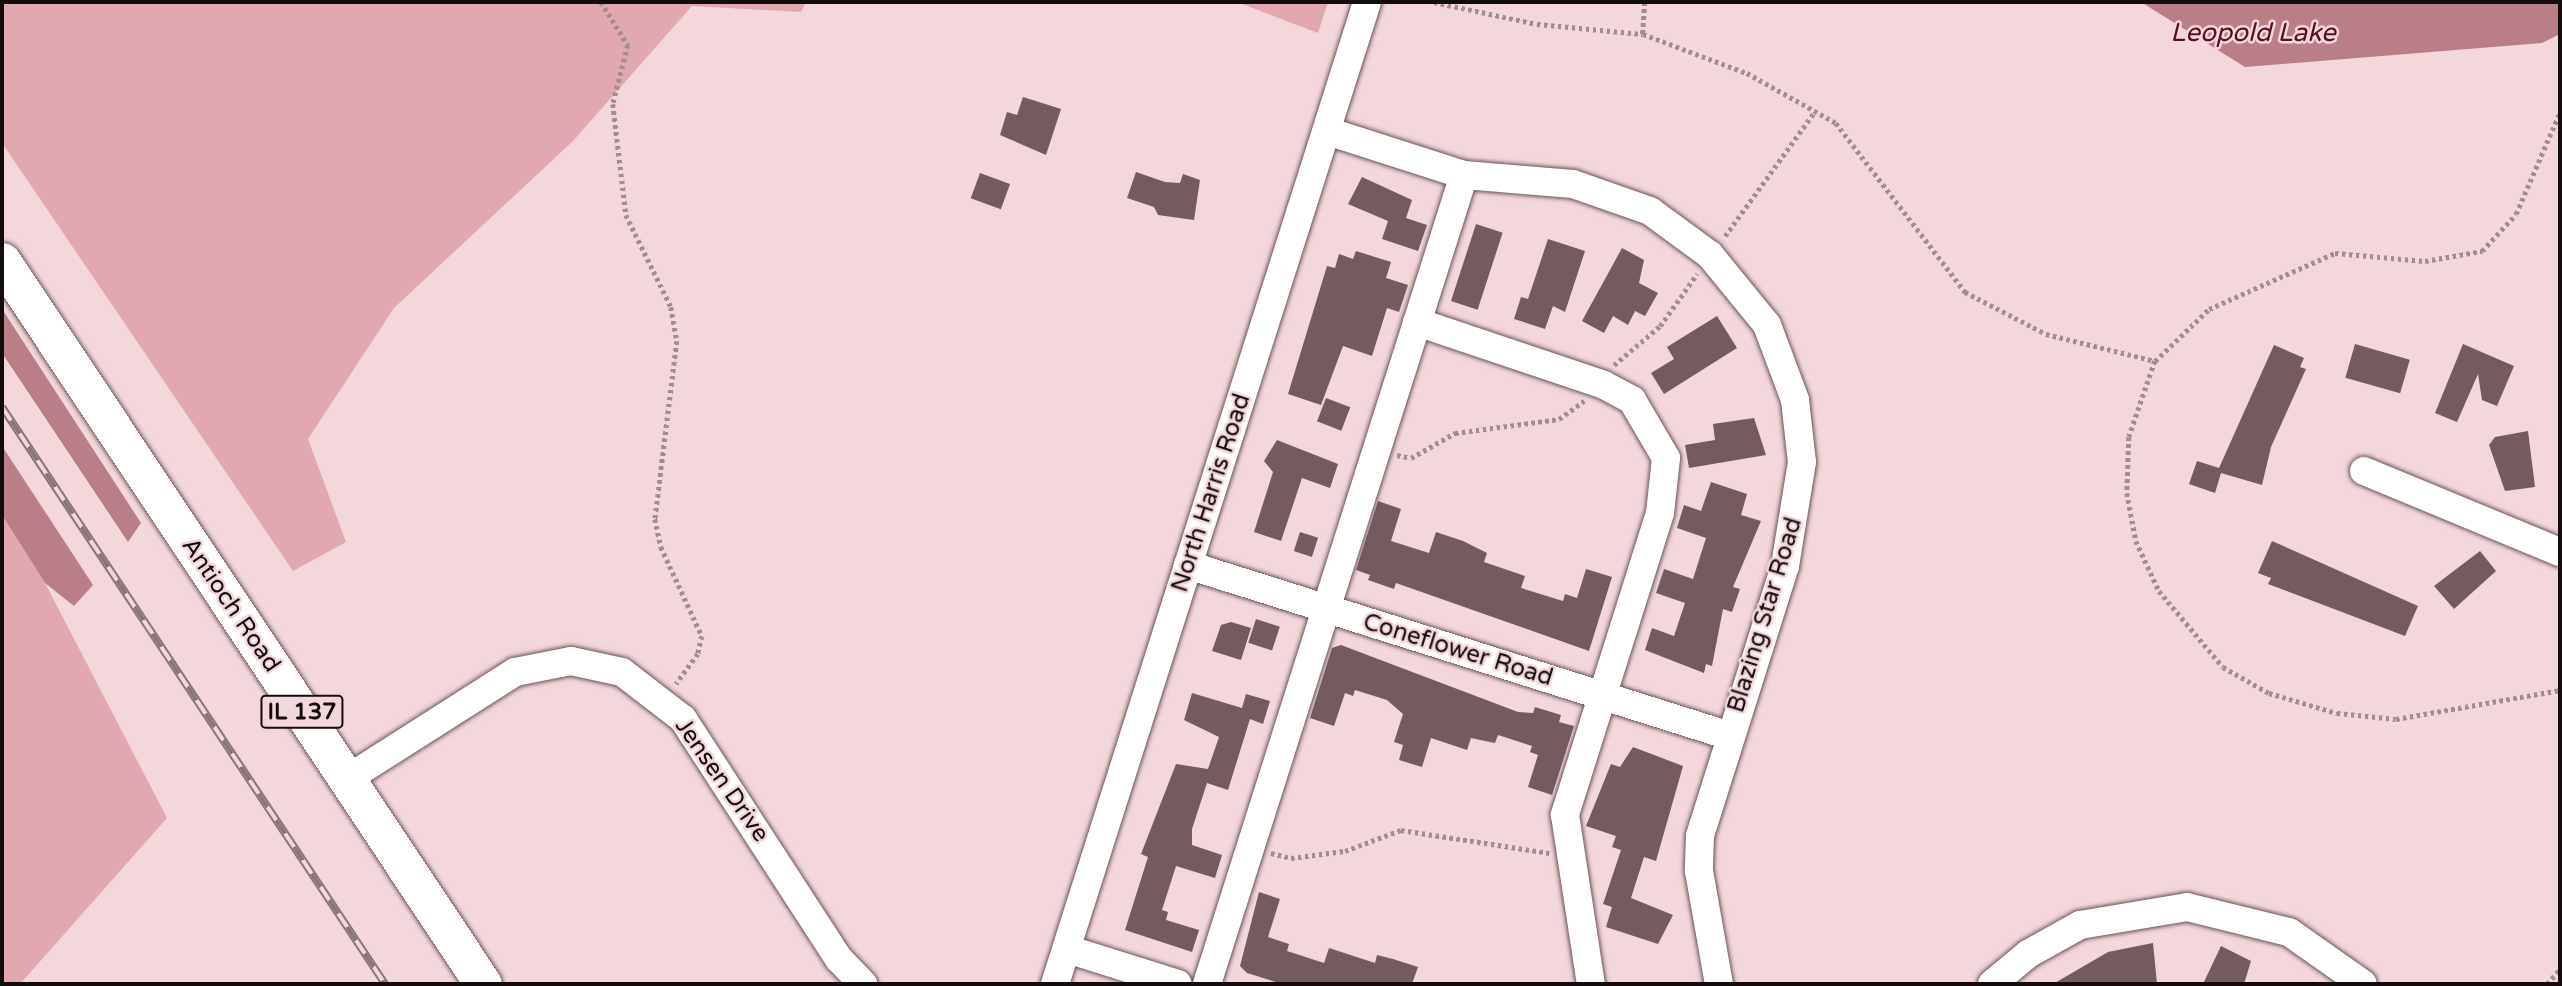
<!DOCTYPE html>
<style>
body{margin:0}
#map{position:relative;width:2562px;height:986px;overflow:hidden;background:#f3d7da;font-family:"Varela Round",sans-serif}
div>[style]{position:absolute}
.green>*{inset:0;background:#e2a8b0}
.water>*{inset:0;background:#ba7e86}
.building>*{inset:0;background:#735b5e;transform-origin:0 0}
.path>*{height:4.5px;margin-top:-2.25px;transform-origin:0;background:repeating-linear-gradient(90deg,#a28d90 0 3.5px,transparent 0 7px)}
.roads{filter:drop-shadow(0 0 2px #6a5356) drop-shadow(0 0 2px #6a5356)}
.minor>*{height:28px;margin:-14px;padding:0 14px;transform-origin:14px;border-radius:14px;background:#fff}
.major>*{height:37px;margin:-18.5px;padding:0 18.5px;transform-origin:18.5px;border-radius:18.5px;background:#fff}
.rail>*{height:8px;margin-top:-4px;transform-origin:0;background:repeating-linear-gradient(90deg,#f3d7da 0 16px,#897679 0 32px);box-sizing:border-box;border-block:2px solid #897679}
span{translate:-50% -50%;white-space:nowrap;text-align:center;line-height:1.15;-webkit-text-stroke:5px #f3d7da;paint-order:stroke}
.shield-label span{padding:2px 5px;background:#f3d7da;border:2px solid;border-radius:5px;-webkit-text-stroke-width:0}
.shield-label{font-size:23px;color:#130b0c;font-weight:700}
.street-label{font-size:24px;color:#130b0c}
.water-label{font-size:26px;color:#590f23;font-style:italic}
.frame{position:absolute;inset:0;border:4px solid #130b0c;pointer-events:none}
</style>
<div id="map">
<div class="green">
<div style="clip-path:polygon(2px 2px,806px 2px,801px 12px,692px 6px,573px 141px,394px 308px,308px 439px,346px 542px,293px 571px,2px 143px)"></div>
<div style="clip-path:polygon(1237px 2px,1328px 2px,1318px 33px)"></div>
<div style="clip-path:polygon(2px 515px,45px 583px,167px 818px,20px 984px,2px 984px)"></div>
</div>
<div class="water">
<div style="clip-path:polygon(2141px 2px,2560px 2px,2560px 34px,2542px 43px,2245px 67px)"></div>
<div style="clip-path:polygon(2px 309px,141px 523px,128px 542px,2px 353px)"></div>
<div style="clip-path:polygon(2px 446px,93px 585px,74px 606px,45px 583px,2px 515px)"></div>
</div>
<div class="building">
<div style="clip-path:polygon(1023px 97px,1061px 109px,1046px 155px,1000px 135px,1007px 112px,1017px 115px)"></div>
<div style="clip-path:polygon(1136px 172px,1165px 182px,1180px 183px,1183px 174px,1200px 180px,1194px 220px,1158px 215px,1154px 207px,1127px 198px)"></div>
<div style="left:980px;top:173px;width:32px;height:27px;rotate:20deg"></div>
<div style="clip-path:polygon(1362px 177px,1412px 200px,1406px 218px,1427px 225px,1418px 251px,1382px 239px,1388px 221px,1348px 204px)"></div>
<div style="left:1476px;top:224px;width:28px;height:81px;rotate:18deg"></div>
<div style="clip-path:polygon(1548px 239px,1585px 251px,1565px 312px,1553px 306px,1545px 329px,1514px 319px,1521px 297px,1528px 299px)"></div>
<div style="clip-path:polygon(1622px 248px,1644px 260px,1639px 283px,1658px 293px,1645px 316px,1635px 311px,1628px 325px,1613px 316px,1604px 333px,1582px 321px)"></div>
<div style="clip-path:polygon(1356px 251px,1391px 262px,1386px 278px,1408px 285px,1399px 312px,1387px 308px,1372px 356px,1343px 346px,1321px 405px,1288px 394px,1327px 266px,1335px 268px,1339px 254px,1353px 259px)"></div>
<div style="clip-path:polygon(1717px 316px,1737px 348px,1664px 394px,1651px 373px,1674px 359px,1667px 347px)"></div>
<div style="left:2355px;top:344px;width:57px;height:35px;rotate:16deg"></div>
<div style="clip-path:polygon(2463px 344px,2514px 366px,2497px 406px,2482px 400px,2478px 374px,2457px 422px,2435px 413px)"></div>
<div style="clip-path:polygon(2274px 345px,2304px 358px,2300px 367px,2306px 369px,2271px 447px,2262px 485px,2221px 473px,2215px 493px,2189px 484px,2197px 461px,2219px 468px)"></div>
<div style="left:1326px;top:398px;width:26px;height:25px;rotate:21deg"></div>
<div style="clip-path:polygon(1754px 418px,1766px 455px,1689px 468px,1685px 445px,1715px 440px,1713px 424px)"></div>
<div style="clip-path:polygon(2528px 431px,2535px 487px,2505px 491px,2489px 445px,2495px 437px)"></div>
<div style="clip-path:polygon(1277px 440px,1338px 464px,1330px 488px,1302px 478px,1281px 541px,1254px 532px,1273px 472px,1264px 461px)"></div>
<div style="clip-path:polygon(1711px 482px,1747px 494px,1741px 515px,1761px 521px,1733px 587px,1740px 589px,1732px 612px,1723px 609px,1712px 666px,1706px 664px,1704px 673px,1645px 650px,1652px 628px,1674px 636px,1685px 603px,1656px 593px,1664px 569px,1693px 579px,1706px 538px,1677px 528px,1684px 505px,1701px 511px)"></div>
<div style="clip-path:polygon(1378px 501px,1401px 509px,1391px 541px,1429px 553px,1436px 532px,1463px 541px,1487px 553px,1484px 562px,1525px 576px,1521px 588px,1563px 601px,1565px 594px,1577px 598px,1586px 569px,1612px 577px,1589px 651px,1396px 583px,1394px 589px,1368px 580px,1370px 575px,1356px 570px)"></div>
<div style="left:1300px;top:532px;width:19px;height:20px;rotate:18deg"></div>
<div style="clip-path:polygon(2272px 541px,2418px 606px,2405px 636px,2268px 584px,2271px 578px,2258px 573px)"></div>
<div style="clip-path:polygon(2480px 551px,2496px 571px,2454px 609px,2434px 586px)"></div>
<div style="left:1256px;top:619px;width:25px;height:25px;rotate:18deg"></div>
<div style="clip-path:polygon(1231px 622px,1251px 628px,1241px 660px,1212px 651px,1221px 625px)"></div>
<div style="clip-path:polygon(1341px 645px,1518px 712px,1533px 713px,1535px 707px,1561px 715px,1559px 722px,1574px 726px,1552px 795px,1528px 787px,1538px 755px,1530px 752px,1532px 746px,1498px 735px,1495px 743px,1471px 738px,1467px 750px,1431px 738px,1422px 767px,1399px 760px,1403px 745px,1394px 742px,1403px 714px,1387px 700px,1355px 690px,1353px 696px,1345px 693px,1334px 726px,1310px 718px,1332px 648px)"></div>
<div style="clip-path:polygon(1192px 693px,1242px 708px,1246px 694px,1270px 701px,1263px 724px,1250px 719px,1228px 790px,1207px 783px,1192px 829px,1192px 845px,1222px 855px,1215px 878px,1176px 866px,1162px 910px,1168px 912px,1166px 920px,1199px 930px,1192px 952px,1125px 930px,1148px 857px,1141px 854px,1176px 764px,1208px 769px,1219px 737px,1184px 720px)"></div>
<div style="clip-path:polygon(1633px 747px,1683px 766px,1656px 861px,1644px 857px,1631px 898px,1673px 915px,1658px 944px,1606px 927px,1612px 907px,1603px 904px,1621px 850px,1612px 847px,1616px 836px,1586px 826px,1611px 764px,1620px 767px)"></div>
<div style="clip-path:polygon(1259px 892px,1280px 899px,1268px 937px,1289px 944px,1287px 951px,1324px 963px,1329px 948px,1375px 963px,1377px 955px,1393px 959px,1418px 967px,1412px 984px,1282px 984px,1247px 973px,1240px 966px)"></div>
<div style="clip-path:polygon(2153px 943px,2157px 984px,2053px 984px,2108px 952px)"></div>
<div style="clip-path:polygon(2221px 946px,2251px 961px,2244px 984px,2203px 984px)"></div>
</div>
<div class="path">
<div style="left:601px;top:2px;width:51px;rotate:57.9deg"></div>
<div style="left:628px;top:45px;width:61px;rotate:104.3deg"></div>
<div style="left:613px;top:104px;width:112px;rotate:83.3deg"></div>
<div style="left:626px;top:215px;width:102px;rotate:63.9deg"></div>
<div style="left:671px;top:307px;width:35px;rotate:80deg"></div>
<div style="left:677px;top:341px;width:179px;rotate:97deg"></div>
<div style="left:655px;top:519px;width:29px;rotate:78deg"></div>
<div style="left:661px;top:547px;width:98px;rotate:65.3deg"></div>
<div style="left:702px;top:636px;width:18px;rotate:103deg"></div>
<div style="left:698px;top:654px;width:37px;rotate:126deg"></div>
<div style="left:1434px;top:2px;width:105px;rotate:12.1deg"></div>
<div style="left:1537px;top:24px;width:106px;rotate:5.4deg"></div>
<div style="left:1645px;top:2px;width:32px;rotate:94deg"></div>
<div style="left:1643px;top:34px;width:111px;rotate:20.6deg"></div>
<div style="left:1747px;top:73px;width:102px;rotate:29.3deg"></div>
<div style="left:1836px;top:123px;width:213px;rotate:52.6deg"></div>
<div style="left:1965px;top:292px;width:91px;rotate:27.4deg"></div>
<div style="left:2046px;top:334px;width:112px;rotate:13.9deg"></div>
<div style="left:2155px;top:361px;width:75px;rotate:-43.9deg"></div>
<div style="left:2209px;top:309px;width:138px;rotate:-24deg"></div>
<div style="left:2335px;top:253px;width:90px;rotate:5.1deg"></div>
<div style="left:2425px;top:261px;width:58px;rotate:-10deg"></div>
<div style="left:2482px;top:251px;width:50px;rotate:-47.4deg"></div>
<div style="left:2516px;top:214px;width:111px;rotate:-66.7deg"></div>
<div style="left:1725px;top:236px;width:154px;rotate:-54.2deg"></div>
<div style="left:2155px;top:361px;width:80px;rotate:108.9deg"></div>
<div style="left:2129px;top:437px;width:56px;rotate:92deg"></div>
<div style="left:2127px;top:493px;width:49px;rotate:79.4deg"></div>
<div style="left:2136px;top:541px;width:55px;rotate:65.3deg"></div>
<div style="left:2159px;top:591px;width:99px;rotate:49.9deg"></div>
<div style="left:2223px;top:667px;width:53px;rotate:29.5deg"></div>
<div style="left:2269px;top:693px;width:71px;rotate:16.4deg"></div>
<div style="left:2337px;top:713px;width:59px;rotate:5.8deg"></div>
<div style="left:2396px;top:719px;width:167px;rotate:-10deg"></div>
<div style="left:1614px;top:365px;width:60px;rotate:-40.3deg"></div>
<div style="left:1660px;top:326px;width:64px;rotate:-54.6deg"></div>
<div style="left:1397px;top:455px;width:14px;rotate:12deg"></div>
<div style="left:1411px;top:458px;width:51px;rotate:-29.6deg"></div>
<div style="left:1455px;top:433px;width:105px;rotate:-7.7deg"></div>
<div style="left:1559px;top:419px;width:31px;rotate:-36deg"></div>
<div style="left:1271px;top:853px;width:21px;rotate:14deg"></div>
<div style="left:1291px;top:858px;width:54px;rotate:-7.4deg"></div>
<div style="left:1345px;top:851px;width:60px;rotate:-20.6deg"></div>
<div style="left:1401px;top:830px;width:150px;rotate:8.8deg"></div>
<div style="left:2547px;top:984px;width:20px;rotate:-49deg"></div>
</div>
<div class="roads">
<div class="minor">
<div style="left:1327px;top:131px;width:144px;rotate:17.8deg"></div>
<div style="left:1464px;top:175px;width:109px;rotate:4.7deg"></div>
<div style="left:1573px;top:184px;width:82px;rotate:19.3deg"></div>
<div style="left:1650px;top:211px;width:74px;rotate:36.3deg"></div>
<div style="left:1710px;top:255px;width:90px;rotate:50.8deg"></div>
<div style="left:1767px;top:325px;width:80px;rotate:69.5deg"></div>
<div style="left:1795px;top:400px;width:62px;rotate:83.6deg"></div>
<div style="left:1802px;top:462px;width:105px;rotate:99.3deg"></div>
<div style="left:1785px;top:566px;width:283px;rotate:107.5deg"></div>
<div style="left:1700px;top:836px;width:35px;rotate:92deg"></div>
<div style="left:1699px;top:871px;width:115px;rotate:80deg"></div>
<div style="left:1417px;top:322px;width:197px;rotate:18.6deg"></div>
<div style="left:1604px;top:385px;width:32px;rotate:28deg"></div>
<div style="left:1632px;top:400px;width:67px;rotate:59.6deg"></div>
<div style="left:1666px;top:458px;width:55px;rotate:96.2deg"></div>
<div style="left:1660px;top:513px;width:317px;rotate:107.5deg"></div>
<div style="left:1565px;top:815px;width:171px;rotate:81.3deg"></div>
<div style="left:2364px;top:471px;width:212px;rotate:22.5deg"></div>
<div style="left:1188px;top:565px;width:565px;rotate:17.51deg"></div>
<div style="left:347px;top:779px;width:199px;rotate:-32.5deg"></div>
<div style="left:515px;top:672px;width:57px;rotate:-11.1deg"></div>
<div style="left:571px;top:661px;width:52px;rotate:12.2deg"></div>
<div style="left:622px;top:672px;width:77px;rotate:37.6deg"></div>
<div style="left:683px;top:719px;width:286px;rotate:57deg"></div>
<div style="left:839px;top:959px;width:35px;rotate:46deg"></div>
<div style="left:1067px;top:949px;width:116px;rotate:17.5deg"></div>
<div style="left:1055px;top:984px;width:1030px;rotate:-72.37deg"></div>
<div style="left:1207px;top:984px;width:849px;rotate:-72.38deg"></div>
<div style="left:1992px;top:984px;width:47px;rotate:-39.8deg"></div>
<div style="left:2028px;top:954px;width:60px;rotate:-29.1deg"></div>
<div style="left:2080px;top:925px;width:109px;rotate:-9.5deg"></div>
<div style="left:2187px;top:907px;width:105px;rotate:13.8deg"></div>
<div style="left:2289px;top:932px;width:90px;rotate:35.1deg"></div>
</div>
<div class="major">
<div style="left:2px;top:261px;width:868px;rotate:56.36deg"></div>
</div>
</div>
<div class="rail">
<div style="left:2px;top:407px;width:693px;rotate:56.42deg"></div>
</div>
<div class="shield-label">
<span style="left:302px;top:712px">IL 137</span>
</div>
<div class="street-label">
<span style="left:1211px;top:493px;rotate:-72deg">North Harris Road</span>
<span style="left:231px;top:605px;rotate:56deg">Antioch Road</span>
<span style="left:1765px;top:615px;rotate:-73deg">Blazing Star Road</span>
<span style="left:1458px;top:650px;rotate:17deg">Coneflower Road</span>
<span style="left:722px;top:780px;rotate:55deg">Jensen Drive</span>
</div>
<div class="water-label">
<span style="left:2253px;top:33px">Leopold Lake</span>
</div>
<div class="frame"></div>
</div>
